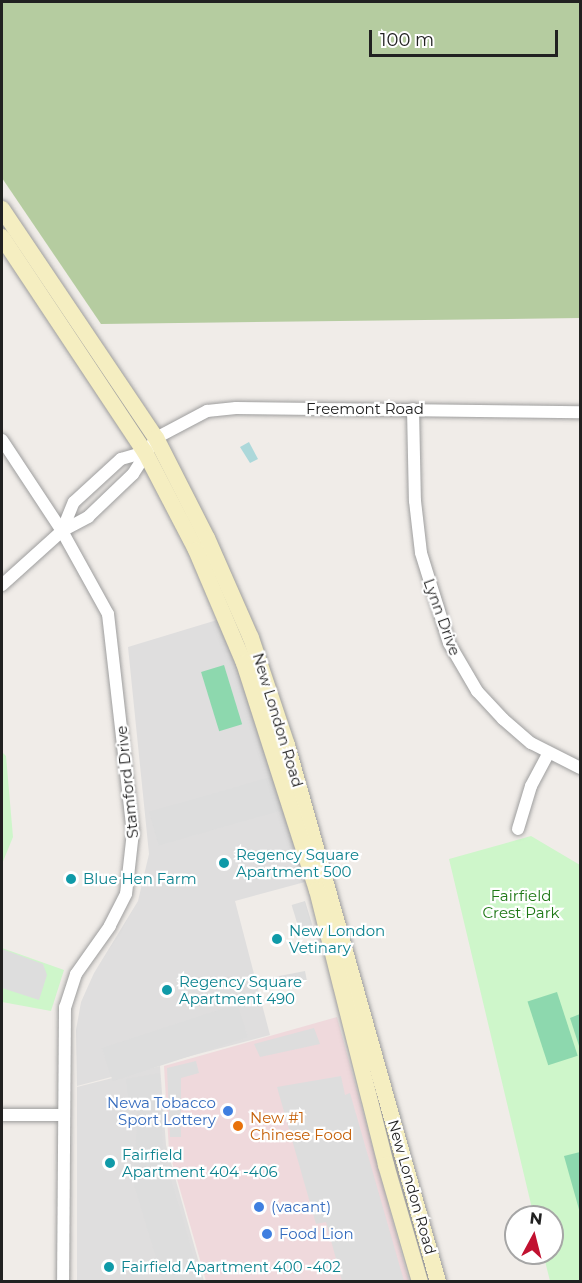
<!DOCTYPE html>
<style>
body{margin:0}
#map{position:relative;width:582px;height:1283px;overflow:hidden;background:#f0ece8;font-family:Montserrat,sans-serif}
div>[style]{position:absolute}
.residential>*{inset:0;background:#dfdede}
.commercial>*{inset:0;background:#efd9dc}
.forest>*{inset:0;background:#b5cca0}
.park>*{inset:0;background:#cef6ca}
.pitch>*{inset:0;background:#8dd8ae;transform-origin:0 0}
.parking>*{inset:0;background:#ddd;transform-origin:0 0}
.water>*{inset:0;background:#acd8da}
.roads{filter:drop-shadow(0 0 2px #9e9e9e) drop-shadow(0 0 2px #9e9e9e)}
.street>*{height:12px;margin:-6px;padding:0 6px;transform-origin:6px;border-radius:6px;background:#fff}
.secondary>*{height:16px;margin:-8px;padding:0 8px;transform-origin:8px;border-radius:8px;background:#f5eec1}
.dots>*{width:16px;height:16px;translate:-50% -50%;box-sizing:border-box;border:3px solid #fff;border-radius:50%}
span{translate:-50% -50%;white-space:nowrap;text-align:center;line-height:1.15;-webkit-text-stroke:4.5px #fff;paint-order:stroke}
.street-label{font-size:15px;color:#212121}
.culture-label{font-size:15px;color:#0d838f}
.left{translate:0 -50%;text-align:left}
.park-label{font-size:15px;color:#1e7815}
.shop-label{font-size:15px;color:#366cbe}
.right{translate:-100% -50%;text-align:right}
.food-label{font-size:15px;color:#c56008}
.frame{position:absolute;inset:0;border:3px solid #212121;pointer-events:none}
.north{position:absolute;left:504px;top:1205px;width:60px;height:60px;box-sizing:border-box;background:#fff;border:2px solid #a6a6a6;border-radius:50%;rotate:7deg;font-size:16px;font-weight:700;line-height:24px;text-align:center;color:#212121}
.north::after{content:'';display:block;margin:auto;width:21px;height:27px;background:#c11130;clip-path:polygon(50% 0,100% 100%,50% 72%,0 100%)}
.scale{position:absolute;left:369px;top:30px;width:189px;height:27px;box-sizing:border-box;border:3px solid #212121;border-top:0;padding-left:8px;font-size:18px;line-height:21px;white-space:nowrap;color:#212121;-webkit-text-stroke:4px #fff;paint-order:stroke}
</style>
<div id="map">
<div class="residential">
<div style="clip-path:polygon(217px 620px,235px 655px,272px 766px,305px 882px,235px 901px,270px 1035px,77px 1086px,76px 1030px,81px 1002px,94px 973px,138px 901px,149px 854px,128px 647px)"></div>
<div style="clip-path:polygon(160px 1066px,166px 1145px,204px 1281px,77px 1281px,77px 1087px)"></div>
</div>
<div class="commercial">
<div style="clip-path:polygon(337px 1017px,409px 1281px,206px 1281px,169px 1151px,164px 1066px)"></div>
</div>
<div class="forest">
<div style="clip-path:polygon(2px 2px,580px 2px,580px 318px,101px 324px,2px 178px)"></div>
</div>
<div class="park">
<div style="clip-path:polygon(2px 752px,6px 756px,13px 837px,2px 864px)"></div>
<div style="clip-path:polygon(531px 836px,580px 865px,580px 1281px,550px 1281px,543px 1253px,552px 1253px,552px 1217px,534px 1217px,449px 859px)"></div>
<div style="clip-path:polygon(2px 948px,64px 970px,51px 1011px,2px 1002px)"></div>
</div>
<div class="pitch">
<div style="left:224px;top:665px;width:62px;height:24px;rotate:73deg"></div>
<div style="left:557px;top:992px;width:67px;height:31px;rotate:72deg"></div>
<div style="clip-path:polygon(580px 1014px,580px 1049px,570px 1018px)"></div>
<div style="clip-path:polygon(580px 1152px,580px 1213px,564px 1156px)"></div>
</div>
<div class="parking">
<div style="left:274px;top:776px;width:35px;height:130px;rotate:74deg"></div>
<div style="left:305px;top:901px;width:34px;height:14px;rotate:73deg"></div>
<div style="clip-path:polygon(2px 949px,43px 964px,47px 975px,39px 1000px,2px 988px)"></div>
<div style="left:305px;top:971px;width:10px;height:34px;rotate:79deg"></div>
<div style="left:237px;top:1004px;width:35px;height:142px;rotate:72deg"></div>
<div style="clip-path:polygon(314px 1028px,320px 1044px,260px 1057px,254px 1044px)"></div>
<div style="clip-path:polygon(196px 1061px,199px 1073px,181px 1078px,181px 1137px,170px 1137px,167px 1068px)"></div>
<div style="clip-path:polygon(160px 1073px,163px 1152px,201px 1281px,163px 1281px,133px 1181px,138px 1110px,128px 1097px,126px 1079px)"></div>
<div style="clip-path:polygon(341px 1076px,345px 1095px,350px 1093px,404px 1281px,342px 1281px,326px 1222px,316px 1224px,277px 1087px)"></div>
</div>
<div class="water">
<div style="clip-path:polygon(249px 442px,258px 459px,250px 463px,240px 447px)"></div>
</div>
<div class="roads">
<div class="street">
<div style="left:413px;top:409px;width:92px;rotate:88.8deg"></div>
<div style="left:415px;top:501px;width:52px;rotate:83.4deg"></div>
<div style="left:421px;top:553px;width:94px;rotate:72.7deg"></div>
<div style="left:449px;top:643px;width:56px;rotate:59.7deg"></div>
<div style="left:477px;top:691px;width:38px;rotate:47deg"></div>
<div style="left:503px;top:719px;width:37px;rotate:41deg"></div>
<div style="left:531px;top:743px;width:55px;rotate:27deg"></div>
<div style="left:2px;top:440px;width:109px;rotate:56.6deg"></div>
<div style="left:62px;top:531px;width:95px;rotate:61deg"></div>
<div style="left:108px;top:614px;width:219px;rotate:83.5deg"></div>
<div style="left:133px;top:832px;width:62px;rotate:96.4deg"></div>
<div style="left:126px;top:894px;width:36px;rotate:117deg"></div>
<div style="left:110px;top:926px;width:59px;rotate:125.3deg"></div>
<div style="left:76px;top:974px;width:35px;rotate:108deg"></div>
<div style="left:65px;top:1007px;width:275px;rotate:90.4deg"></div>
<div style="left:62px;top:531px;width:31px;rotate:-68deg"></div>
<div style="left:74px;top:502px;width:64px;rotate:-42.5deg"></div>
<div style="left:121px;top:459px;width:25px;rotate:-16deg"></div>
<div style="left:2px;top:585px;width:81px;rotate:-42deg"></div>
<div style="left:62px;top:531px;width:30px;rotate:-28deg"></div>
<div style="left:88px;top:517px;width:62px;rotate:-43.7deg"></div>
<div style="left:133px;top:474px;width:43px;rotate:-57.4deg"></div>
<div style="left:156px;top:438px;width:58px;rotate:-27.9deg"></div>
<div style="left:207px;top:411px;width:29px;rotate:-6deg"></div>
<div style="left:236px;top:408px;width:344px;rotate:0.7deg"></div>
<div style="left:518px;top:829px;width:45px;rotate:-73.2deg"></div>
<div style="left:531px;top:786px;width:36px;rotate:-62deg"></div>
<div style="left:2px;top:1115px;width:60px"></div>
</div>
<div class="secondary">
<div style="left:2px;top:209px;width:276px;rotate:56.1deg"></div>
<div style="left:156px;top:438px;width:112px;rotate:63deg"></div>
<div style="left:207px;top:538px;width:109px;rotate:66.3deg"></div>
<div style="left:251px;top:638px;width:113px;rotate:71.4deg"></div>
<div style="left:287px;top:745px;width:558px;rotate:74.29deg"></div>
<div style="left:2px;top:237px;width:258px;rotate:56.4deg"></div>
<div style="left:145px;top:452px;width:110px;rotate:62.5deg"></div>
<div style="left:196px;top:550px;width:123px;rotate:67deg"></div>
<div style="left:244px;top:663px;width:238px;rotate:72.2deg"></div>
<div style="left:317px;top:890px;width:284px;rotate:75.9deg"></div>
<div style="left:386px;top:1165px;width:122px;rotate:73.8deg"></div>
</div>
</div>
<div class="dots">
<div style="left:224px;top:863px;background:#0f9aa8"></div>
<div style="left:71px;top:879px;background:#0f9aa8"></div>
<div style="left:277px;top:939px;background:#0f9aa8"></div>
<div style="left:167px;top:990px;background:#0f9aa8"></div>
<div style="left:228px;top:1111px;background:#3f7fe0"></div>
<div style="left:238px;top:1126px;background:#e8710a"></div>
<div style="left:110px;top:1163px;background:#0f9aa8"></div>
<div style="left:259px;top:1207px;background:#3f7fe0"></div>
<div style="left:267px;top:1234px;background:#3f7fe0"></div>
<div style="left:109px;top:1267px;background:#0f9aa8"></div>
</div>
<div class="street-label">
<span style="left:365px;top:409px">Freemont Road</span>
<span style="left:442px;top:617px;rotate:70deg">Lynn Drive</span>
<span style="left:278px;top:720px;rotate:73deg">New London Road</span>
<span style="left:127px;top:782px;rotate:-96deg">Stamford Drive</span>
<span style="left:412px;top:1187px;rotate:74deg">New London Road</span>
</div>
<div class="culture-label">
<span class="left" style="left:236px;top:863px">Regency Square<br>Apartment 500</span>
<span class="left" style="left:83px;top:879px">Blue Hen Farm</span>
<span class="left" style="left:289px;top:939px">New London<br>Vetinary</span>
<span class="left" style="left:179px;top:990px">Regency Square<br>Apartment 490</span>
<span class="left" style="left:122px;top:1163px">Fairfield<br>Apartment 404 -406</span>
<span class="left" style="left:121px;top:1267px">Fairfield Apartment 400 -402</span>
</div>
<div class="park-label">
<span style="left:521px;top:904px">Fairfield<br>Crest Park</span>
</div>
<div class="shop-label">
<span class="right" style="left:216px;top:1111px">Newa Tobacco<br>Sport Lottery</span>
<span class="left" style="left:271px;top:1207px">(vacant)</span>
<span class="left" style="left:279px;top:1234px">Food Lion</span>
</div>
<div class="food-label">
<span class="left" style="left:250px;top:1126px">New #1<br>Chinese Food</span>
</div>
<div class="frame"></div>
<div class="north">N</div>
<div class="scale">100 m</div>
</div>
